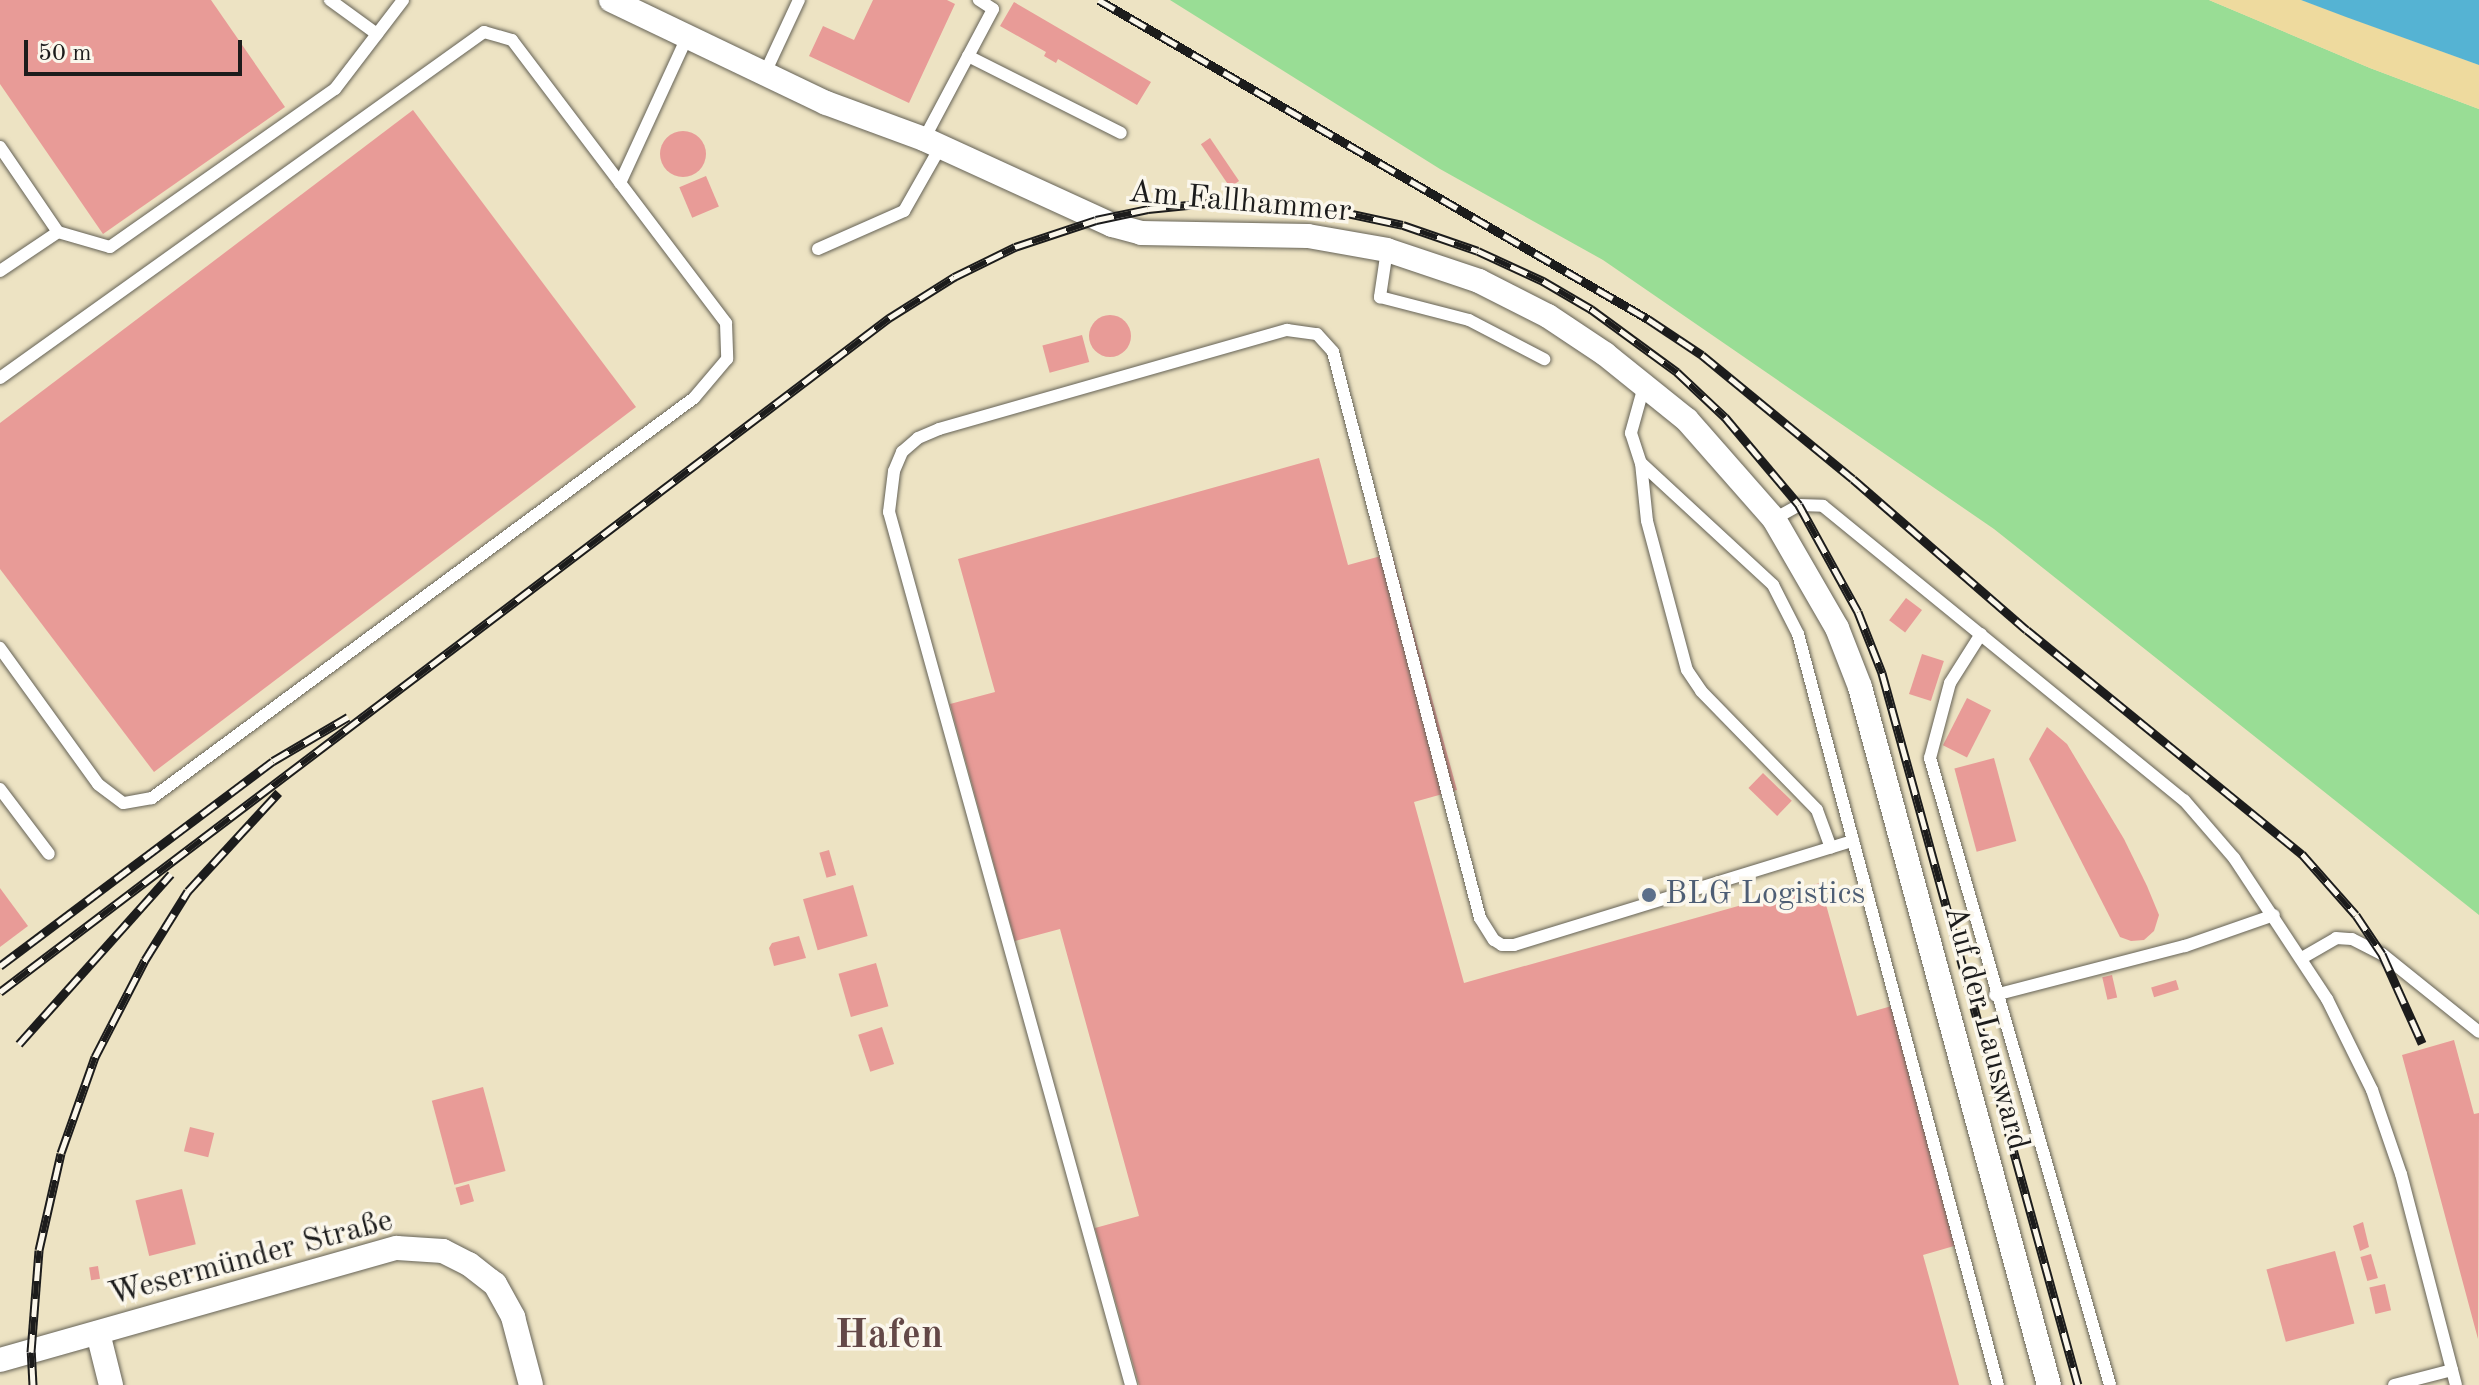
<!DOCTYPE html>
<meta charset="utf-8">
<style>
body{margin:0}
#map{position:relative;width:2479px;height:1385px;overflow:hidden;background:#ede3c3;font-family:"Old Standard TT",serif}
div>[style]{position:absolute}
.green>*{inset:0;background:#99dd95}
.sand>*{inset:0;background:#eeda9e}
.water>*{inset:0;background:#55b3d3}
.building>*{inset:0;background:#e89b97;transform-origin:0 0}
.round{border-radius:50%}
.roads{filter:drop-shadow(0 0 2px #656256) drop-shadow(0 0 2px #656256)}
.lane>*{height:12px;margin:-6px;padding:0 6px;transform-origin:6px;border-radius:6px;background:#fff}
.street>*{height:24px;margin:-12px;padding:0 12px;transform-origin:12px;border-radius:12px;background:#fff}
.rail>*{height:9px;margin-top:-4.5px;transform-origin:0;background:repeating-linear-gradient(90deg,#fbf7ec 0 18px,#1c1c1c 0 36px);box-sizing:border-box;border-block:2px solid #1c1c1c}
.dots>*{width:22px;height:22px;translate:-50% -50%;box-sizing:border-box;border:4px solid #fbf7ec;border-radius:50%}
span{translate:-50% -50%;white-space:nowrap;text-align:center;line-height:1.15;-webkit-text-stroke:7px #fbf7ec;paint-order:stroke}
.street-label{font-size:32px;color:#1c1c1c}
.service-label{font-size:32px;color:#4e5e75}
.left{translate:0 -50%;text-align:left}
.district-label{font-size:40px;color:#634847;font-weight:700}
.scale{position:absolute;left:24px;top:40px;width:218px;height:36px;box-sizing:border-box;border:4px solid #1c1c1c;border-top:0;padding-left:10px;font-size:24px;line-height:28px;white-space:nowrap;color:#1c1c1c;-webkit-text-stroke:6px #fbf7ec;paint-order:stroke}
</style>
<div id="map">
<div class="green">
<div style="clip-path:polygon(1170px 0,2209px 0,2370px 68px,2479px 109px,2479px 915px,1994px 529px,1603px 260px,1440px 169px)"></div>
</div>
<div class="sand">
<div style="clip-path:polygon(2209px 0,2301px 0,2479px 65px,2479px 109px,2370px 68px)"></div>
</div>
<div class="water">
<div style="clip-path:polygon(2301px 0,2479px 0,2479px 65px,2346px 17px)"></div>
</div>
<div class="building">
<div style="clip-path:polygon(0 0,211px 0,285px 107px,103px 234px,0 84px)"></div>
<div style="clip-path:polygon(873px 0,947px 0,955px 4px,909px 103px,809px 56px,823px 26px,854px 40px)"></div>
<div style="clip-path:polygon(1014px 2px,1151px 82px,1137px 105px,1058px 59px,1056px 63px,1044px 56px,1046px 52px,1000px 26px)"></div>
<div style="clip-path:polygon(413px 110px,636px 407px,154px 772px,0 569px,0 423px)"></div>
<div class="round" style="left:660px;top:131px;width:46px;height:46px"></div>
<div style="left:1210px;top:138px;width:52px;height:11px;rotate:56deg"></div>
<div style="left:706px;top:176px;width:33px;height:29px;rotate:67deg"></div>
<div class="round" style="left:1089px;top:315px;width:42px;height:42px"></div>
<div style="left:1082px;top:335px;width:28px;height:41px;rotate:75deg"></div>
<div style="clip-path:polygon(1319px 458px,1348px 565px,1392px 553px,1457px 790px,1414px 802px,1464px 983px,1820px 883px,1857px 1016px,1895px 1005px,1961px 1244px,1923px 1255px,1959px 1385px,1139px 1385px,1095px 1228px,1139px 1216px,1060px 929px,1015px 941px,950px 704px,995px 692px,958px 559px)"></div>
<div style="left:1906px;top:598px;width:20px;height:28px;rotate:37deg"></div>
<div style="left:1922px;top:654px;width:23px;height:42px;rotate:18deg"></div>
<div style="left:1967px;top:698px;width:27px;height:53px;rotate:27deg"></div>
<div style="clip-path:polygon(2047px 727px,2067px 744px,2124px 839px,2147px 886px,2159px 915px,2154px 931px,2144px 940px,2131px 941px,2120px 937px,2029px 759px)"></div>
<div style="left:1994px;top:758px;width:86px;height:41px;rotate:75deg"></div>
<div style="left:1763px;top:773px;width:40px;height:21px;rotate:44deg"></div>
<div style="left:829px;top:850px;width:26px;height:10px;rotate:74deg"></div>
<div style="left:853px;top:885px;width:53px;height:52px;rotate:74deg"></div>
<div style="clip-path:polygon(0 888px,28px 926px,0 947px)"></div>
<div style="clip-path:polygon(799px 936px,806px 958px,774px 966px,769px 948px,772px 943px)"></div>
<div style="left:876px;top:963px;width:45px;height:39px;rotate:74deg"></div>
<div style="left:2112px;top:975px;width:23px;height:10px;rotate:77deg"></div>
<div style="left:2176px;top:980px;width:10px;height:26px;rotate:73deg"></div>
<div style="left:882px;top:1027px;width:39px;height:25px;rotate:72deg"></div>
<div style="clip-path:polygon(2454px 1040px,2474px 1114px,2479px 1113px,2478px 1339px,2402px 1055px)"></div>
<div style="left:483px;top:1087px;width:87px;height:53px;rotate:75deg"></div>
<div style="left:190px;top:1127px;width:25px;height:25px;rotate:14deg"></div>
<div style="left:469px;top:1184px;width:18px;height:14px;rotate:74deg"></div>
<div style="left:182px;top:1189px;width:57px;height:48px;rotate:76deg"></div>
<div style="clip-path:polygon(2363px 1222px,2369px 1247px,2360px 1251px,2353px 1226px)"></div>
<div style="left:2335px;top:1251px;width:75px;height:71px;rotate:75deg"></div>
<div style="left:2371px;top:1254px;width:25px;height:11px;rotate:74deg"></div>
<div style="left:98px;top:1266px;width:13px;height:9px;rotate:81deg"></div>
<div style="left:2385px;top:1284px;width:27px;height:16px;rotate:77deg"></div>
</div>
<div class="roads">
<div class="lane">
<div style="left:330px;top:0;width:58px;rotate:35.9deg"></div>
<div style="left:968px;top:56px;width:171px;rotate:26.7deg"></div>
<div style="left:764px;top:75px;width:83px;rotate:-65deg"></div>
<div style="left:924px;top:139px;width:147px;rotate:-62deg"></div>
<div style="left:993px;top:9px;width:17px;rotate:-147deg"></div>
<div style="left:0;top:147px;width:103px;rotate:55.7deg"></div>
<div style="left:620px;top:183px;width:161px;rotate:-65.3deg"></div>
<div style="left:818px;top:249px;width:94px;rotate:-23.8deg"></div>
<div style="left:904px;top:211px;width:75px;rotate:-60.4deg"></div>
<div style="left:1387px;top:250px;width:48px;rotate:98.5deg"></div>
<div style="left:1380px;top:297px;width:92px;rotate:14.5deg"></div>
<div style="left:1469px;top:320px;width:85px;rotate:27.5deg"></div>
<div style="left:0;top:271px;width:70px;rotate:-33.9deg"></div>
<div style="left:58px;top:232px;width:54px;rotate:16.1deg"></div>
<div style="left:110px;top:247px;width:275px;rotate:-35.1deg"></div>
<div style="left:335px;top:89px;width:112px;rotate:-52.6deg"></div>
<div style="left:0;top:378px;width:595px;rotate:-35.56deg"></div>
<div style="left:484px;top:32px;width:29px;rotate:16deg"></div>
<div style="left:512px;top:40px;width:355px;rotate:52.9deg"></div>
<div style="left:726px;top:323px;width:36px;rotate:88deg"></div>
<div style="left:727px;top:359px;width:51px;rotate:130.2deg"></div>
<div style="left:694px;top:398px;width:674px;rotate:143.57deg"></div>
<div style="left:152px;top:798px;width:29px;rotate:170deg"></div>
<div style="left:123px;top:803px;width:31px;rotate:-143deg"></div>
<div style="left:98px;top:784px;width:168px;rotate:-125.8deg"></div>
<div style="left:1644px;top:386px;width:49px;rotate:105.5deg"></div>
<div style="left:1631px;top:433px;width:32px;rotate:72deg"></div>
<div style="left:1641px;top:463px;width:58px;rotate:84.1deg"></div>
<div style="left:1647px;top:521px;width:154px;rotate:75deg"></div>
<div style="left:1687px;top:670px;width:25px;rotate:56deg"></div>
<div style="left:1701px;top:691px;width:166px;rotate:45.7deg"></div>
<div style="left:1817px;top:810px;width:40px;rotate:69.8deg"></div>
<div style="left:1641px;top:463px;width:180px;rotate:42.7deg"></div>
<div style="left:1773px;top:585px;width:55px;rotate:63deg"></div>
<div style="left:1798px;top:634px;width:777px;rotate:75.09deg"></div>
<div style="left:1774px;top:519px;width:29px;rotate:-29deg"></div>
<div style="left:1799px;top:505px;width:24px;rotate:2deg"></div>
<div style="left:1823px;top:506px;width:466px;rotate:39.2deg"></div>
<div style="left:2184px;top:800px;width:77px;rotate:49.2deg"></div>
<div style="left:2234px;top:858px;width:169px;rotate:56.6deg"></div>
<div style="left:2327px;top:999px;width:102px;rotate:63.7deg"></div>
<div style="left:2372px;top:1090px;width:89px;rotate:71deg"></div>
<div style="left:2401px;top:1174px;width:218px;rotate:75.4deg"></div>
<div style="left:1981px;top:634px;width:58px;rotate:122.3deg"></div>
<div style="left:1950px;top:683px;width:78px;rotate:104.9deg"></div>
<div style="left:1930px;top:758px;width:652px;rotate:73.98deg"></div>
<div style="left:0;top:789px;width:81px;rotate:53deg"></div>
<div style="left:2302px;top:958px;width:39px;rotate:-30deg"></div>
<div style="left:2336px;top:938px;width:16px;rotate:4deg"></div>
<div style="left:2352px;top:939px;width:34px;rotate:27deg"></div>
<div style="left:2382px;top:954px;width:124px;rotate:38.8deg"></div>
<div style="left:1995px;top:995px;width:196px;rotate:-14.5deg"></div>
<div style="left:2185px;top:946px;width:94px;rotate:-19.2deg"></div>
<div style="left:1131px;top:1385px;width:906px;rotate:-105.49deg"></div>
<div style="left:889px;top:512px;width:41px;rotate:-83deg"></div>
<div style="left:894px;top:471px;width:21px;rotate:-67deg"></div>
<div style="left:902px;top:452px;width:21px;rotate:-41deg"></div>
<div style="left:918px;top:438px;width:23px;rotate:-23deg"></div>
<div style="left:939px;top:429px;width:362px;rotate:-15.9deg"></div>
<div style="left:1287px;top:330px;width:30px;rotate:8deg"></div>
<div style="left:1317px;top:334px;width:24px;rotate:48deg"></div>
<div style="left:1333px;top:352px;width:585px;rotate:75.44deg"></div>
<div style="left:1480px;top:918px;width:26px;rotate:58deg"></div>
<div style="left:1494px;top:940px;width:9px;rotate:32deg"></div>
<div style="left:1502px;top:945px;width:12px"></div>
<div style="left:1514px;top:945px;width:355px;rotate:-17.1deg"></div>
<div style="left:2394px;top:1385px;width:60px;rotate:-14.5deg"></div>
</div>
<div class="street">
<div style="left:611px;top:0;width:238px;rotate:25.6deg"></div>
<div style="left:826px;top:103px;width:104px;rotate:20.2deg"></div>
<div style="left:924px;top:139px;width:207px;rotate:24.6deg"></div>
<div style="left:1112px;top:225px;width:30px;rotate:15deg"></div>
<div style="left:1141px;top:233px;width:167px;rotate:1deg"></div>
<div style="left:1308px;top:236px;width:80px;rotate:10deg"></div>
<div style="left:1387px;top:250px;width:97px;rotate:18.6deg"></div>
<div style="left:1479px;top:281px;width:77px;rotate:26.9deg"></div>
<div style="left:1548px;top:316px;width:69px;rotate:33.7deg"></div>
<div style="left:1605px;top:354px;width:105px;rotate:38.8deg"></div>
<div style="left:1687px;top:420px;width:132px;rotate:48.7deg"></div>
<div style="left:1774px;top:519px;width:126px;rotate:60deg"></div>
<div style="left:1837px;top:628px;width:63px;rotate:68.7deg"></div>
<div style="left:1860px;top:687px;width:723px;rotate:74.85deg"></div>
<div style="left:98px;top:1333px;width:54px;rotate:76deg"></div>
<div style="left:0;top:1360px;width:412px;rotate:-15.8deg"></div>
<div style="left:397px;top:1248px;width:46px;rotate:3.7deg"></div>
<div style="left:443px;top:1251px;width:29px;rotate:27deg"></div>
<div style="left:469px;top:1264px;width:33px;rotate:38deg"></div>
<div style="left:495px;top:1284px;width:38px;rotate:61deg"></div>
<div style="left:513px;top:1317px;width:70px;rotate:75.2deg"></div>
</div>
</div>
<div class="rail">
<div style="left:1099px;top:0;width:635px;rotate:30.16deg"></div>
<div style="left:1648px;top:319px;width:65px;rotate:33.7deg"></div>
<div style="left:1702px;top:355px;width:195px;rotate:39.4deg"></div>
<div style="left:1853px;top:479px;width:230px;rotate:41deg"></div>
<div style="left:2027px;top:630px;width:355px;rotate:39.2deg"></div>
<div style="left:2302px;top:854px;width:81px;rotate:48.5deg"></div>
<div style="left:2356px;top:915px;width:47px;rotate:56.3deg"></div>
<div style="left:2382px;top:954px;width:98px;rotate:65.8deg"></div>
<div style="left:0;top:966px;width:341px;rotate:-36.9deg"></div>
<div style="left:273px;top:761px;width:87px;rotate:-30.4deg"></div>
<div style="left:0;top:992px;width:1116px;rotate:-37.17deg"></div>
<div style="left:889px;top:318px;width:77px;rotate:-32.2deg"></div>
<div style="left:954px;top:277px;width:68px;rotate:-26.2deg"></div>
<div style="left:1015px;top:247px;width:85px;rotate:-18.4deg"></div>
<div style="left:1096px;top:220px;width:53px;rotate:-11.9deg"></div>
<div style="left:1148px;top:209px;width:70px;rotate:-5.7deg"></div>
<div style="left:1218px;top:202px;width:120px;rotate:4.3deg"></div>
<div style="left:1338px;top:211px;width:66px;rotate:12.2deg"></div>
<div style="left:1403px;top:225px;width:79px;rotate:19.1deg"></div>
<div style="left:1478px;top:251px;width:72px;rotate:24.8deg"></div>
<div style="left:1543px;top:281px;width:56px;rotate:30.3deg"></div>
<div style="left:1591px;top:309px;width:107px;rotate:36.2deg"></div>
<div style="left:1677px;top:372px;width:66px;rotate:43.2deg"></div>
<div style="left:1725px;top:417px;width:115px;rotate:49.9deg"></div>
<div style="left:1799px;top:505px;width:122px;rotate:61.1deg"></div>
<div style="left:1858px;top:612px;width:66px;rotate:68.5deg"></div>
<div style="left:1882px;top:673px;width:738px;rotate:74.61deg"></div>
<div style="left:19px;top:1044px;width:228px;rotate:-48.2deg"></div>
<div style="left:33px;top:1385px;width:33px;rotate:-93deg"></div>
<div style="left:31px;top:1352px;width:102px;rotate:-85.5deg"></div>
<div style="left:39px;top:1250px;width:99px;rotate:-77.2deg"></div>
<div style="left:61px;top:1153px;width:102px;rotate:-70.5deg"></div>
<div style="left:95px;top:1057px;width:109px;rotate:-62.7deg"></div>
<div style="left:145px;top:960px;width:81px;rotate:-58.1deg"></div>
<div style="left:188px;top:891px;width:134px;rotate:-47.4deg"></div>
</div>
<div class="dots">
<div style="left:1649px;top:895px;background:#5c6f8a"></div>
</div>
<div class="street-label">
<span style="left:1240px;top:203px;rotate:5deg">Am Fallhammer</span>
<span style="left:1985px;top:1028px;rotate:75deg">Auf der Lausward</span>
<span style="left:251px;top:1259px;rotate:-15deg">Wesermünder Straße</span>
</div>
<div class="service-label">
<span class="left" style="left:1665px;top:895px">BLG Logistics</span>
</div>
<div class="district-label">
<span style="left:889px;top:1337px">Hafen</span>
</div>
<div class="scale">50 m</div>
</div>
